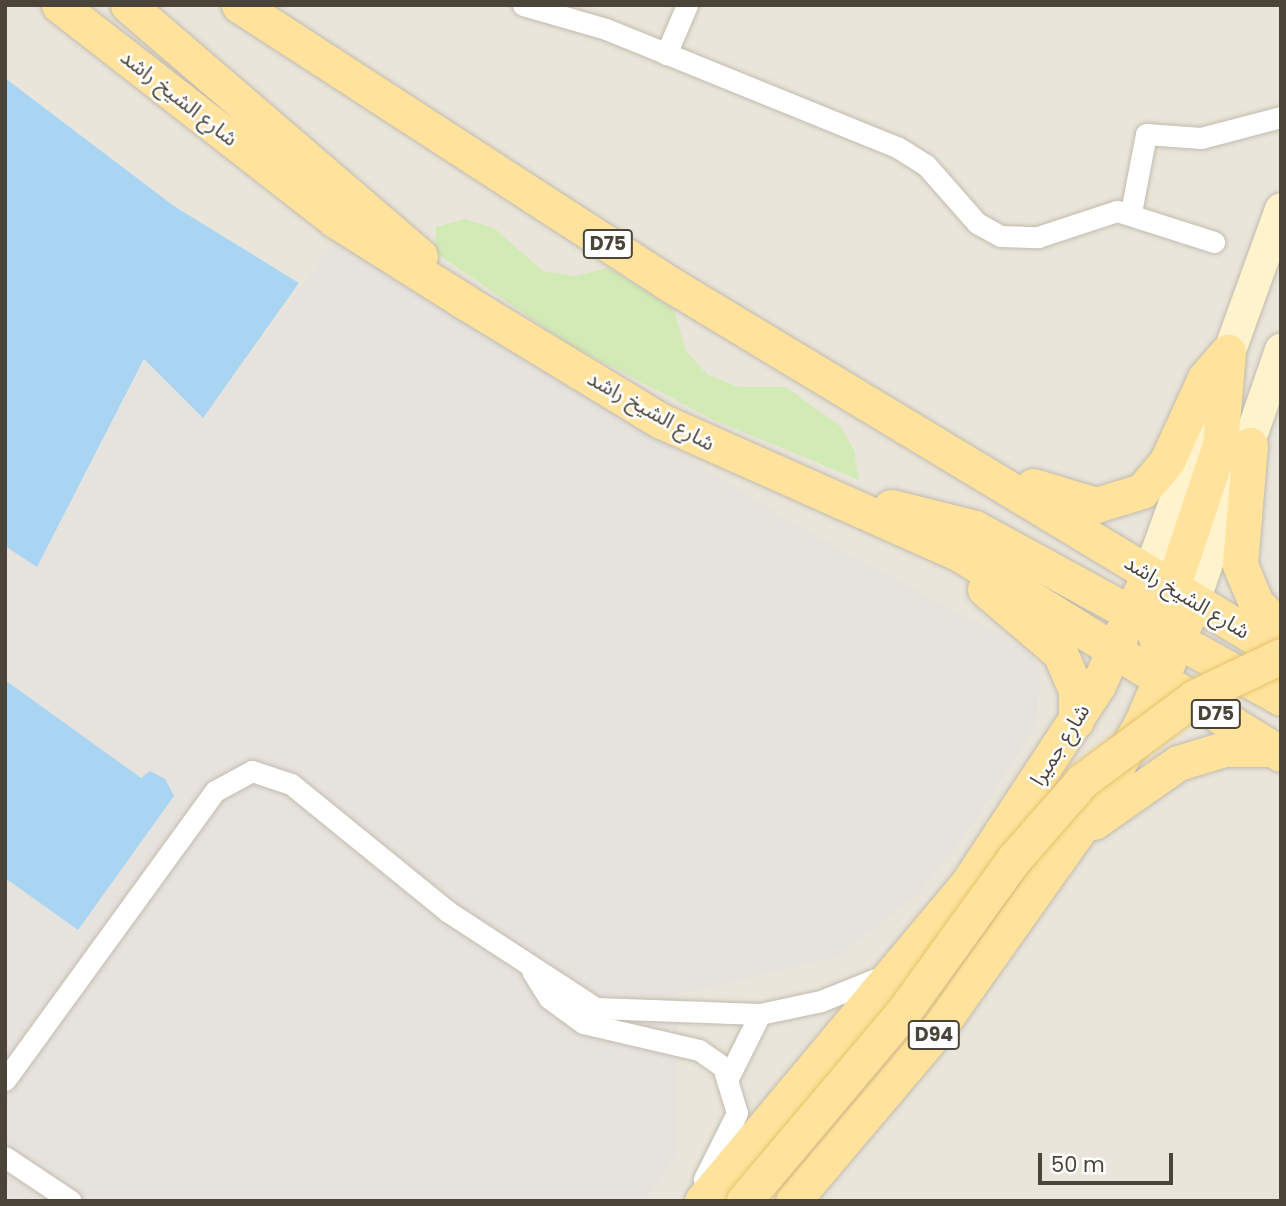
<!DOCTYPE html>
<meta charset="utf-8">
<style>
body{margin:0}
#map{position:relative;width:1286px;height:1206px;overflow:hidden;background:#f6f3ec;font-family:Poppins,"Noto Sans Arabic",sans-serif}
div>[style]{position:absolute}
.residential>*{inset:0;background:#eae5da}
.industrial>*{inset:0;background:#e6e2dd}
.green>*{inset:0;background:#d2eab5}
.water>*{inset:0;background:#a9d4f2}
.roads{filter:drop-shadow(0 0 2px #c2bbae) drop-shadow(0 0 2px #c2bbae)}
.street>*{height:21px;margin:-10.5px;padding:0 10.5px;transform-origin:10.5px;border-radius:10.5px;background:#fff}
.secondary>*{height:32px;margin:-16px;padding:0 16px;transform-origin:16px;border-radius:16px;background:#fff3cd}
.primary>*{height:35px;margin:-17.5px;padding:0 17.5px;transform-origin:17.5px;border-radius:17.5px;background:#ffe39c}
.bridges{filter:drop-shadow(0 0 2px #e6c16a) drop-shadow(0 0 2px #e6c16a)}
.primary-bridge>*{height:35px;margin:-17.5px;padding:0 17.5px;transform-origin:17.5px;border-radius:17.5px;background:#ffe39c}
span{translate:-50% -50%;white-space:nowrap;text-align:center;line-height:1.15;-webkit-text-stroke:5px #fff;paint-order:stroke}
.shield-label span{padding:2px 5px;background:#fff;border:2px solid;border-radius:5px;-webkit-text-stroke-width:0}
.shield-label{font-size:19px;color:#4b4439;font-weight:700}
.street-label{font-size:21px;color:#4b4439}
.frame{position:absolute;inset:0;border:7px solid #4b4439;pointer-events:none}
.scale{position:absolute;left:1038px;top:1153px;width:135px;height:32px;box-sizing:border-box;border:4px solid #4b4439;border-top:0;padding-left:9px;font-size:21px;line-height:24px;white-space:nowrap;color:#4b4439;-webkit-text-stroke:5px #fff;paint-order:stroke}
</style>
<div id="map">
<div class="residential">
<div style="clip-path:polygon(5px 5px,1281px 5px,1281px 1201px,5px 1201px,5px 878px,78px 930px,174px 796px,5px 680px,5px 546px,37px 567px,145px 358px,202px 417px,299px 283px,174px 206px,5px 78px)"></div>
</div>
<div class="industrial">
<div style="clip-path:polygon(339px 237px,792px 523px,1025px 649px,1040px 668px,1037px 722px,977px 819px,917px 894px,837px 957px,678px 994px,677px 1152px,645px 1201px,5px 1201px,5px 878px,78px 930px,141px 779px,5px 680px,5px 546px,37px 567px,145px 358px,203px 417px)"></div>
</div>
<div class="green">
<div style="clip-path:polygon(465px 219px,494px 228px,543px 271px,574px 276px,608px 268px,673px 308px,686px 351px,708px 375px,739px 387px,786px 387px,840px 426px,854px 450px,859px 480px,714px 420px,570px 345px,435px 252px,436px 227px)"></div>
</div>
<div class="water">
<div style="clip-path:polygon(5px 78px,174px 206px,299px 283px,203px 418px,144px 359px,37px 567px,5px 546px)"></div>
<div style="clip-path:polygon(5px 680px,141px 778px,150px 771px,165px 779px,174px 796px,78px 930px,5px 878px)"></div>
</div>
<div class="roads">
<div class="street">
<div style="left:523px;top:5px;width:86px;rotate:16.1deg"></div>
<div style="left:606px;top:29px;width:314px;rotate:22.1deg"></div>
<div style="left:897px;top:147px;width:34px;rotate:32deg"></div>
<div style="left:926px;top:165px;width:77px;rotate:48.7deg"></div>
<div style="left:977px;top:223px;width:26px;rotate:29deg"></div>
<div style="left:1000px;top:236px;width:38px;rotate:2deg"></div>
<div style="left:1038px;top:237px;width:83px;rotate:-18.2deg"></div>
<div style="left:1117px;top:211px;width:102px;rotate:17.7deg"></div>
<div style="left:666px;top:54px;width:53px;rotate:-66.8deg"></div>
<div style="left:1131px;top:212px;width:79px;rotate:-79.1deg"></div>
<div style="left:1146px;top:134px;width:55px;rotate:4.2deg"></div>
<div style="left:1201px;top:138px;width:83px;rotate:-14.7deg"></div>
<div style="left:532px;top:971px;width:32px;rotate:58deg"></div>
<div style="left:549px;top:998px;width:42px;rotate:36.3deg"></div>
<div style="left:583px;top:1023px;width:119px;rotate:13.1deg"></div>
<div style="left:699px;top:1050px;width:29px;rotate:35deg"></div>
<div style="left:723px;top:1067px;width:48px;rotate:73.1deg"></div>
<div style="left:737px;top:1113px;width:74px;rotate:116.6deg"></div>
<div style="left:729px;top:1076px;width:69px;rotate:-63.4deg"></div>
<div style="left:5px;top:1080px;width:357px;rotate:-54deg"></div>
<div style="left:215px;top:791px;width:42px;rotate:-28.4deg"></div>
<div style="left:252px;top:771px;width:41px;rotate:18.4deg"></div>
<div style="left:291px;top:784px;width:201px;rotate:39.1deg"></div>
<div style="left:447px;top:911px;width:178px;rotate:33.1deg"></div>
<div style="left:596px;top:1008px;width:164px;rotate:2.1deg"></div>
<div style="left:760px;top:1014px;width:62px;rotate:-12deg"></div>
<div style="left:821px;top:1001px;width:65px;rotate:-21.8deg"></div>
<div style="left:5px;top:1157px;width:79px;rotate:33.7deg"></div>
</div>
<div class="secondary">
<div style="left:1149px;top:574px;width:388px;rotate:-70.1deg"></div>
<div style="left:1194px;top:601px;width:266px;rotate:-70.9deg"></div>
</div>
<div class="primary">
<div style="left:59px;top:5px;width:350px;rotate:37.9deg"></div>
<div style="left:335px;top:220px;width:154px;rotate:32.2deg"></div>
<div style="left:465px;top:302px;width:229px;rotate:31.3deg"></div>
<div style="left:661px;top:421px;width:325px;rotate:24deg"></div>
<div style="left:958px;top:553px;width:380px;rotate:31.9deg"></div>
<div style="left:128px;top:5px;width:385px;rotate:40.7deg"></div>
<div style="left:239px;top:5px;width:511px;rotate:32.94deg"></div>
<div style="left:668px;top:283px;width:716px;rotate:31.11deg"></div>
<div style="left:1250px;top:445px;width:120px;rotate:94.8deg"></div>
<div style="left:1240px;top:565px;width:41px;rotate:67.2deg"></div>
<div style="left:1256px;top:603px;width:36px;rotate:46deg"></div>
<div style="left:1033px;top:486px;width:66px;rotate:16.8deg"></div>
<div style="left:1096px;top:505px;width:48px;rotate:-16.9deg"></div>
<div style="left:1142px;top:491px;width:39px;rotate:-50deg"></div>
<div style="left:1167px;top:461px;width:91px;rotate:-65.4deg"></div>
<div style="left:1205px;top:378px;width:35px;rotate:-49deg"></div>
<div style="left:891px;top:507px;width:87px;rotate:14deg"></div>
<div style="left:975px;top:528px;width:179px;rotate:28.7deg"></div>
<div style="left:1132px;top:614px;width:31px;rotate:6deg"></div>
<div style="left:1163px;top:617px;width:35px;rotate:-27deg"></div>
<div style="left:985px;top:589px;width:99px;rotate:40.5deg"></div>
<div style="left:1060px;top:653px;width:40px;rotate:66.6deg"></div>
<div style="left:1076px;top:690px;width:31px;rotate:90deg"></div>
<div style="left:1165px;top:609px;width:173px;rotate:-71.5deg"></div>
<div style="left:1220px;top:445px;width:93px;rotate:-85.1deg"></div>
<div style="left:1156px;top:638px;width:21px;rotate:5deg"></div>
<div style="left:1177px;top:640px;width:119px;rotate:29.1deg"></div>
<div style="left:1094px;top:822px;width:103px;rotate:-35.1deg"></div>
<div style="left:1178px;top:763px;width:48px;rotate:-16.9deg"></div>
<div style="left:1224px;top:749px;width:48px"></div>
<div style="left:702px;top:1201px;width:415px;rotate:-50.1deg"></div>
<div style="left:968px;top:883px;width:237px;rotate:-56.7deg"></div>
<div style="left:1098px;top:685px;width:122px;rotate:-65.3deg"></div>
<div style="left:793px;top:1201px;width:220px;rotate:-49.8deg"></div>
<div style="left:935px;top:1033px;width:268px;rotate:-54.7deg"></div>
<div style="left:1090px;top:814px;width:106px;rotate:-60.5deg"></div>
<div style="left:1142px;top:722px;width:132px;rotate:-66.7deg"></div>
</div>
</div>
<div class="bridges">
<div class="primary-bridge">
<div style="left:744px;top:1201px;width:248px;rotate:-49.9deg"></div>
<div style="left:904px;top:1011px;width:188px;rotate:-54.1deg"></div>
<div style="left:1014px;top:859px;width:103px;rotate:-48.9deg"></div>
<div style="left:1082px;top:781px;width:141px;rotate:-36.6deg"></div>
<div style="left:1195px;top:697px;width:95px;rotate:-25.5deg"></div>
</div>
</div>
<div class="shield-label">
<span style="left:608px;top:244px">D75</span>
<span style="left:1216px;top:714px">D75</span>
<span style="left:934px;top:1035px">D94</span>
</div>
<div class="street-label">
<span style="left:179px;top:98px;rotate:38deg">شارع الشيخ راشد</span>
<span style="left:651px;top:411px;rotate:29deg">شارع الشيخ راشد</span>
<span style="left:1187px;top:597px;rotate:31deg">شارع الشيخ راشد</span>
<span style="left:1060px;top:745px;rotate:-58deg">شارع جميرا</span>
</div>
<div class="frame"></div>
<div class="scale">50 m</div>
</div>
